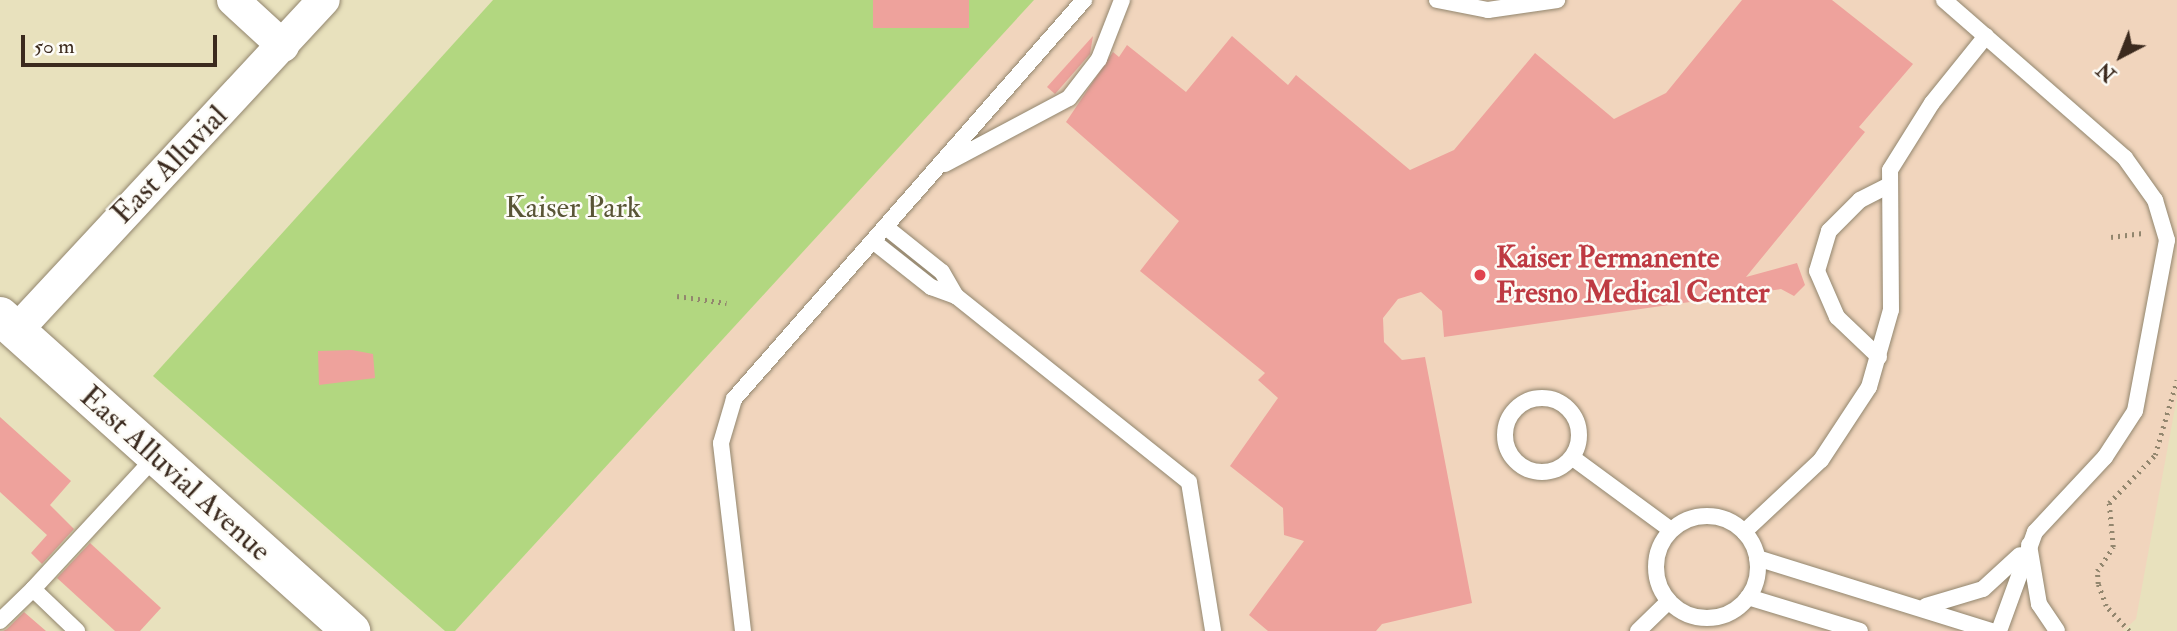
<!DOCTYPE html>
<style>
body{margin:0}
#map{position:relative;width:2177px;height:631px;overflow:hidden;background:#e8e1bd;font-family:"IM FELL Double Pica",serif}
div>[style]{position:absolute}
.built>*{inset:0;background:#f1d5bd}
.green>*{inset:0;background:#b2d780}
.building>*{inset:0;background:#eea29c;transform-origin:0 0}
.path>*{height:4.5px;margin-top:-2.25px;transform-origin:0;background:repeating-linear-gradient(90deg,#92866e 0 2px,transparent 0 7px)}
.roads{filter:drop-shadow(0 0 2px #92866e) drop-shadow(0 0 2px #92866e)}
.service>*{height:16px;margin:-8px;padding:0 8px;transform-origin:8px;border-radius:8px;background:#fff}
.service>.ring{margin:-8px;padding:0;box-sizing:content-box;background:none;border:16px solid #fff;border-radius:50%}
.minor>*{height:32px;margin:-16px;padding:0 16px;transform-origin:16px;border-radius:16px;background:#fff}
.secondary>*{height:38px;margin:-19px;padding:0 19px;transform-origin:19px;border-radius:19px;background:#fff}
.dots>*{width:19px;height:19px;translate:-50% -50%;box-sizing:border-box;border:4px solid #fdfcf7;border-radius:50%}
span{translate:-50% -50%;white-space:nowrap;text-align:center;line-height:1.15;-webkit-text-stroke:5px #fdfcf7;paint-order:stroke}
.street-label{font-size:30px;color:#3b2a1e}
.park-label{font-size:30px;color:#595536}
.health-label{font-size:30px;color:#be3a42;font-weight:700}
.left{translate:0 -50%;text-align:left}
.north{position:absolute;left:2086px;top:21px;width:70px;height:70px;-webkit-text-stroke:5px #fdfcf7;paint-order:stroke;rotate:222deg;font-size:19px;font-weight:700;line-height:28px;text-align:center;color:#3b2a1e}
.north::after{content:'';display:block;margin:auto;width:24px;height:32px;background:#3b2a1e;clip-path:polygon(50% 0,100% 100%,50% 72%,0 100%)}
.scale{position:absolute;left:21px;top:35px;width:196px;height:32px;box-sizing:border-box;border:4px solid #3b2a1e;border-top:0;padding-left:9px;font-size:21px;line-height:24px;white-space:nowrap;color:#3b2a1e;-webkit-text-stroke:5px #fdfcf7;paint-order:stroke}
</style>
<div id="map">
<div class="built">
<div style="clip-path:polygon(1033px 0,2177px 0,2177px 397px,2136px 619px,2123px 631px,455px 631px)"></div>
</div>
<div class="green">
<div style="clip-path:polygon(493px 0,1034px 0,455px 631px,445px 631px,153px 376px)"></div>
</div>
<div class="building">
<div style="left:873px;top:0;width:96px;height:28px"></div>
<div style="clip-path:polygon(1742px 0,1832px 0,1913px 64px,1859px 127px,1865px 132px,1746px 277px,1797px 263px,1805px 285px,1794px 296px,1781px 289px,1444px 337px,1442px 311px,1421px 292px,1398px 299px,1383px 318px,1384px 342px,1402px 360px,1425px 357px,1472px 603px,1382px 624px,1376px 631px,1268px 631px,1249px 615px,1304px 541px,1284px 535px,1283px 508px,1230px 466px,1278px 398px,1258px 380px,1265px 373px,1140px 271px,1179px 221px,1066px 122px,1113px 52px,1119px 57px,1127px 45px,1186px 92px,1232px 36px,1288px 85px,1296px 75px,1410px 170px,1454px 150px,1535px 53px,1614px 119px,1666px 93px)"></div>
<div style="clip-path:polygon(1093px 36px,1090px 54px,1055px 94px,1047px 87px)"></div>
<div style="clip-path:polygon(352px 350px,373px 354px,375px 378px,319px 385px,318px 351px)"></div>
<div style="clip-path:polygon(0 417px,71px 481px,50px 505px,74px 529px,42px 564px,31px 553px,47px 535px,0 492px)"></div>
<div style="clip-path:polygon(90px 543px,161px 608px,140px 631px,115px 631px,57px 578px)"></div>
<div style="clip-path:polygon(24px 612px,46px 631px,3px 631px,7px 629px)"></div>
</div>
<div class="path">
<div style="left:2111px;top:237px;width:34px;rotate:-7deg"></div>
<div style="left:677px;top:296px;width:50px;rotate:8deg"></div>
<div style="left:2129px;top:631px;width:34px;rotate:-133deg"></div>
<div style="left:2106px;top:606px;width:23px;rotate:-110deg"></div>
<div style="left:2098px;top:584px;width:13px;rotate:-94deg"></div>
<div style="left:2097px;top:571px;width:29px;rotate:-56deg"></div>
<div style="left:2113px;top:547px;width:44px;rotate:-95.2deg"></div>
<div style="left:2109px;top:503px;width:66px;rotate:-46.2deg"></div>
<div style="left:2155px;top:455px;width:78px;rotate:-73.7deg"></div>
</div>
<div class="roads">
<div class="service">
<div style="left:1437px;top:0;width:52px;rotate:11.1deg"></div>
<div style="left:1488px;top:10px;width:70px;rotate:-8.2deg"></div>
<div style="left:1944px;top:0;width:240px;rotate:41.1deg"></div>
<div style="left:2125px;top:158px;width:52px;rotate:54.5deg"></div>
<div style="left:2155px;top:200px;width:42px;rotate:73.3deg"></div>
<div style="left:2167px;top:240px;width:174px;rotate:100.6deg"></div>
<div style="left:2135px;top:411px;width:55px;rotate:123.1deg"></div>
<div style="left:2105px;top:457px;width:103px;rotate:133deg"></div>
<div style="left:2035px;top:532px;width:105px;rotate:110deg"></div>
<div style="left:945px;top:164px;width:140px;rotate:-28deg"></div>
<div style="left:1069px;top:98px;width:49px;rotate:-52.4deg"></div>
<div style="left:1099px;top:59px;width:63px;rotate:-68.7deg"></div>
<div style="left:887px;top:228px;width:70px;rotate:38.7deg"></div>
<div style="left:942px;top:272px;width:28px;rotate:60deg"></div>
<div style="left:956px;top:296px;width:298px;rotate:38.6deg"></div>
<div style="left:1189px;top:482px;width:151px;rotate:80.8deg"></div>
<div style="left:874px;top:242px;width:73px;rotate:38.3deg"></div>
<div style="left:931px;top:287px;width:27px;rotate:20deg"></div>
<div style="left:1879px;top:357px;width:58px;rotate:-136.4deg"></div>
<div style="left:1837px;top:317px;width:50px;rotate:-113.5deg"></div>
<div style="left:1817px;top:271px;width:42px;rotate:-73.3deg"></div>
<div style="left:1829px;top:231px;width:44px;rotate:-45deg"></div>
<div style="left:1860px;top:200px;width:30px;rotate:-27deg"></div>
<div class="ring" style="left:1505px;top:398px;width:58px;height:58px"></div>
<div style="left:1573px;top:458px;width:122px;rotate:36.3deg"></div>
<div class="ring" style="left:1656px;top:516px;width:86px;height:86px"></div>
<div style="left:1744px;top:532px;width:105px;rotate:-43.1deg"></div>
<div style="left:1821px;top:460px;width:87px;rotate:-56.7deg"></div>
<div style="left:1869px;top:387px;width:80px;rotate:-74.1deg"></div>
<div style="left:1891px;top:310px;width:140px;rotate:-90.4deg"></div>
<div style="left:1890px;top:170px;width:79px;rotate:-57.9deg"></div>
<div style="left:1932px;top:103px;width:86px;rotate:-51.1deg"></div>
<div style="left:2029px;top:545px;width:60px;rotate:80.4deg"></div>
<div style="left:2039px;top:604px;width:32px;rotate:56deg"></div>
<div style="left:1757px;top:558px;width:245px;rotate:17.3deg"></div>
<div style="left:33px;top:589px;width:181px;rotate:-47.2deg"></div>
<div style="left:1748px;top:597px;width:117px;rotate:16.9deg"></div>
<div style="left:1926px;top:606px;width:59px;rotate:-16.6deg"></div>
<div style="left:1983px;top:589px;width:50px;rotate:-42.6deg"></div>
<div style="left:0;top:621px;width:46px;rotate:-44.1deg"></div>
<div style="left:33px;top:589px;width:61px;rotate:43.7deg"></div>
<div style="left:743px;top:631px;width:189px;rotate:-96.7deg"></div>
<div style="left:721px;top:443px;width:46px;rotate:-73.5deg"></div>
<div style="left:734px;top:399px;width:531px;rotate:-48.74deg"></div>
<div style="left:1638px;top:631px;width:43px;rotate:-44.1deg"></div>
</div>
<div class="minor">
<div style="left:233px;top:0;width:68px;rotate:42.6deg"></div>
<div style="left:16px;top:331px;width:452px;rotate:-47.1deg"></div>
</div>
<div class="secondary">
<div style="left:0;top:316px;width:472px;rotate:41.9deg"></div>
</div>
</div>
<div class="dots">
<div style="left:1480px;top:275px;background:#e0444e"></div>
</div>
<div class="street-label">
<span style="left:170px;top:165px;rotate:-46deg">East Alluvial</span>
<span style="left:175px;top:474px;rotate:42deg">East Alluvial Avenue</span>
</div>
<div class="park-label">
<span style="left:573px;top:208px">Kaiser Park</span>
</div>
<div class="health-label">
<span class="left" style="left:1496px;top:275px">Kaiser Permanente<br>Fresno Medical Center</span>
</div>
<div class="north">N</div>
<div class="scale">50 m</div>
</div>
